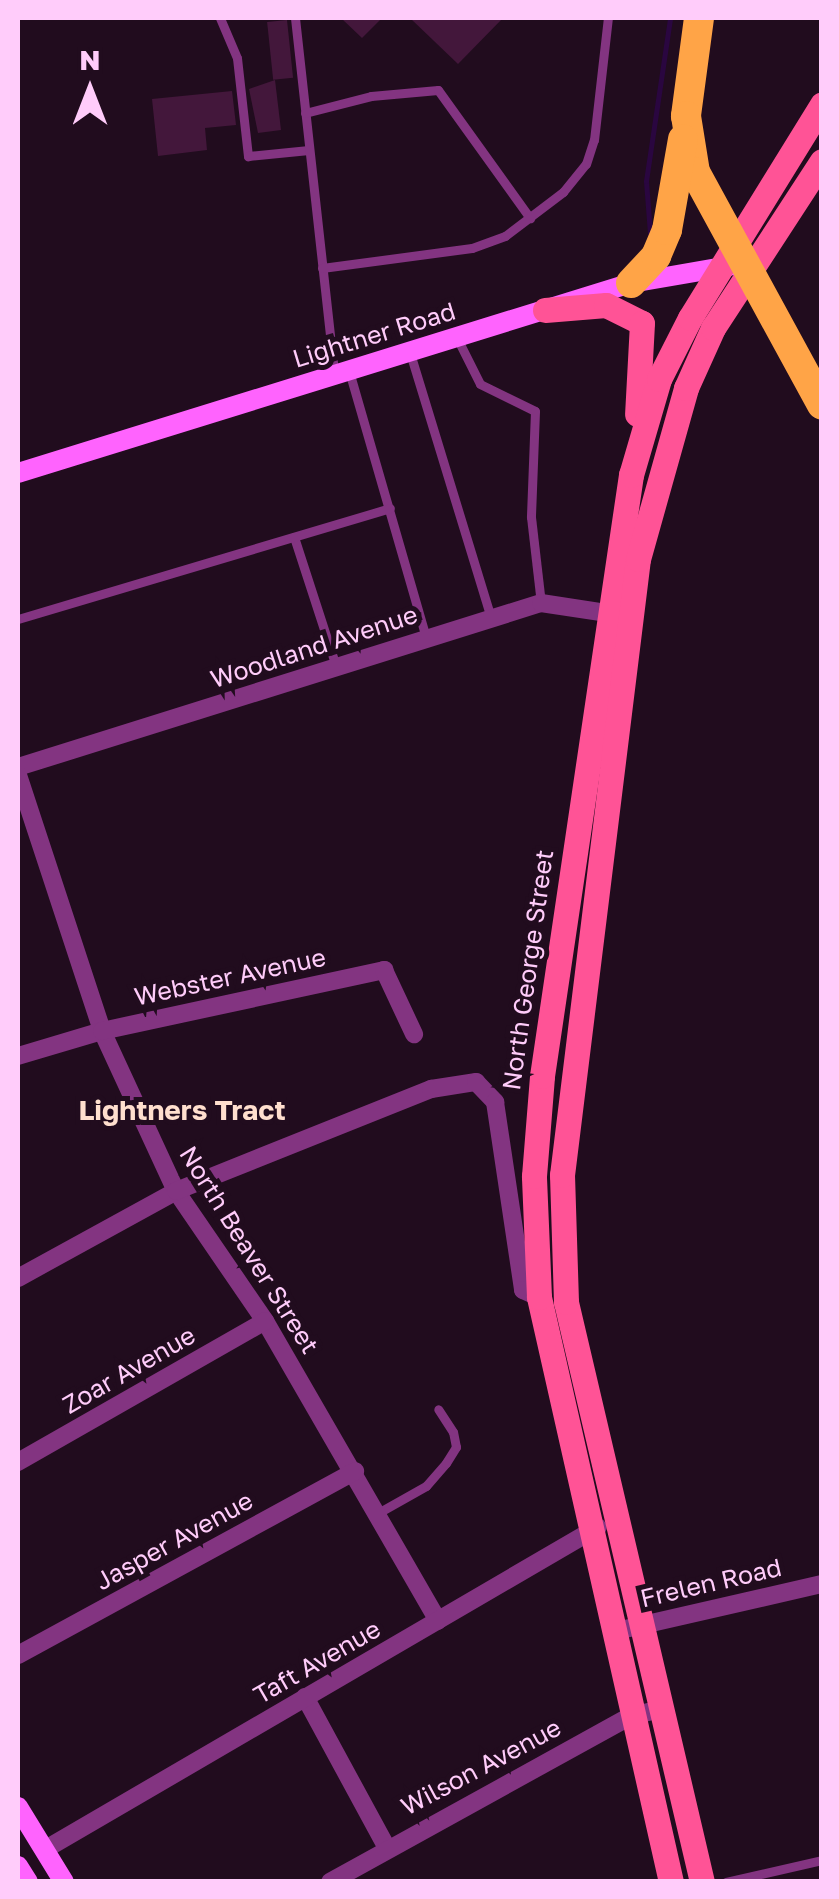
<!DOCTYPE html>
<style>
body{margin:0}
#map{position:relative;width:839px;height:1899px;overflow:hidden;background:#210c1e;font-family:"Golos Text",sans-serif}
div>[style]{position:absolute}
.stream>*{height:5px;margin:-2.5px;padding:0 2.5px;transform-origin:2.5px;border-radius:2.5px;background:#2a0640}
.building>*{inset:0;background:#43173b;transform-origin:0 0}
.lane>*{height:9px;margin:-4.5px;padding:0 4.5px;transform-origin:4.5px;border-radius:4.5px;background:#833481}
.street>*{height:18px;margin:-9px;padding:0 9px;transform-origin:9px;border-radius:9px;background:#833481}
.secondary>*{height:20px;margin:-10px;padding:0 10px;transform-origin:10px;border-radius:10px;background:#ff63fe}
.primary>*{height:25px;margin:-12.5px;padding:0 12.5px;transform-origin:12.5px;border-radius:12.5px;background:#ff5396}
.highway>*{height:30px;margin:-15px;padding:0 15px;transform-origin:15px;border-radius:15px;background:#ffa447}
span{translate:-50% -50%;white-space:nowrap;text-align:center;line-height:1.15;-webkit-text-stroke:10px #210c1e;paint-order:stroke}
.street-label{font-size:25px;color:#ffccfa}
.neighbourhood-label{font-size:28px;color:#ffdfce;font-weight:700}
.frame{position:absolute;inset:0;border:20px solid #ffccfa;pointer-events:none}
.north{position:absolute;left:40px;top:40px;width:100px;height:100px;-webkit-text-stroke:8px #210c1e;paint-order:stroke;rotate:0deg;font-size:28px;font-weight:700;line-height:40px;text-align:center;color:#ffccfa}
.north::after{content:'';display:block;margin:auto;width:35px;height:45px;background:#ffccfa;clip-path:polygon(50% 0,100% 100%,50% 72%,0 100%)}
</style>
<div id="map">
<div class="stream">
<div style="left:650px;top:233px;width:52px;rotate:-94.4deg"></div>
<div style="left:646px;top:181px;width:165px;rotate:-81.6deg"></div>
</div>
<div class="building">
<div style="clip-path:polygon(341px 18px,382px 18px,362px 38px)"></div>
<div style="clip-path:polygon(410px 18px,503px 18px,458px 64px)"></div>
<div style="left:287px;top:20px;width:58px;height:20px;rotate:84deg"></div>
<div style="clip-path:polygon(275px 80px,281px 130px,258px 133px,249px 89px)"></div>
<div style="clip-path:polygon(232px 91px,236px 125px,205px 128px,207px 150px,158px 156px,152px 99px)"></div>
</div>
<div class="lane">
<div style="left:220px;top:18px;width:43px;rotate:67deg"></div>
<div style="left:237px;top:58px;width:99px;rotate:83.6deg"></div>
<div style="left:248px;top:156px;width:61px;rotate:-5.6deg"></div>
<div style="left:295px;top:18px;width:358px;rotate:83.7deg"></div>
<div style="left:305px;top:113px;width:68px;rotate:-14.4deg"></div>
<div style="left:371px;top:96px;width:67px;rotate:-5.1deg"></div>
<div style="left:438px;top:90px;width:158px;rotate:54.3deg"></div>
<div style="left:322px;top:268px;width:151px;rotate:-7.6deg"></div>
<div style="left:472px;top:248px;width:35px;rotate:-20deg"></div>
<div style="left:505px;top:236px;width:73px;rotate:-37.2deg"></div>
<div style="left:563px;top:192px;width:36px;rotate:-51deg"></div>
<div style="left:586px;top:164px;width:25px;rotate:-72deg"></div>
<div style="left:594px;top:140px;width:123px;rotate:-83.5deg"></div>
<div style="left:457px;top:338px;width:51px;rotate:63.4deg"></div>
<div style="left:480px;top:384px;width:61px;rotate:26.1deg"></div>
<div style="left:535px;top:411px;width:106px;rotate:92.2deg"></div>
<div style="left:531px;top:517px;width:87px;rotate:83.4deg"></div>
<div style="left:410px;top:353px;width:277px;rotate:73deg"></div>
<div style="left:349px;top:371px;width:278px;rotate:73.9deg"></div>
<div style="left:294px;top:537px;width:136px;rotate:72deg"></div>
<div style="left:18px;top:619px;width:388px;rotate:-16.6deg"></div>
<div style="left:378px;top:1513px;width:55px;rotate:-29.4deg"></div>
<div style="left:426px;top:1486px;width:30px;rotate:-49deg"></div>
<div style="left:446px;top:1463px;width:19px;rotate:-58deg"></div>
<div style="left:456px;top:1447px;width:15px;rotate:-101deg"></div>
<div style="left:453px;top:1432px;width:27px;rotate:-123deg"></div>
<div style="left:726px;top:1882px;width:98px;rotate:-12.9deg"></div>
</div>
<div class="street">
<div style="left:18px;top:767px;width:548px;rotate:-17.41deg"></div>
<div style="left:541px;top:603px;width:79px;rotate:8.7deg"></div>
<div style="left:18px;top:775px;width:269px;rotate:71.8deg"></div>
<div style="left:102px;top:1031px;width:176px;rotate:65.2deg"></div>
<div style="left:176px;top:1191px;width:158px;rotate:55.6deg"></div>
<div style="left:265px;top:1321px;width:346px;rotate:60deg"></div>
<div style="left:18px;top:1056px;width:88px;rotate:-16.6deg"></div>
<div style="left:102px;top:1031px;width:289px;rotate:-12.2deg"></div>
<div style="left:384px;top:970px;width:71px;rotate:64.9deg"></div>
<div style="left:18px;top:1278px;width:180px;rotate:-28.8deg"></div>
<div style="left:176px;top:1191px;width:275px;rotate:-21.8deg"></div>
<div style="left:431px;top:1089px;width:46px;rotate:-8.8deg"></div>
<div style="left:476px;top:1082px;width:28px;rotate:46deg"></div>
<div style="left:495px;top:1102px;width:190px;rotate:81.5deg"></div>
<div style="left:523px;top:1290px;width:17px;rotate:24deg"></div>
<div style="left:18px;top:1462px;width:284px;rotate:-29.7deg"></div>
<div style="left:612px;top:1632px;width:215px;rotate:-12.9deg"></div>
<div style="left:18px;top:1655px;width:384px;rotate:-28.6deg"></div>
<div style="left:305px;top:1697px;width:170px;rotate:61.5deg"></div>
<div style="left:44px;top:1850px;width:641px;rotate:-30.24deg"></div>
<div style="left:330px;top:1882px;width:344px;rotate:-28.9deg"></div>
<div style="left:631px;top:1716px;width:31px;rotate:-13deg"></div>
</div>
<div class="secondary">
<div style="left:18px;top:473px;width:642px;rotate:-17.22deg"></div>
<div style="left:631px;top:283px;width:99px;rotate:-9.8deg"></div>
<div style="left:18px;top:1807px;width:88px;rotate:58.5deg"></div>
<div style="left:18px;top:1866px;width:19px;rotate:58deg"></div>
</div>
<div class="primary">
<div style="left:545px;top:310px;width:61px;rotate:-4.7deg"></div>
<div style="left:606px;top:305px;width:40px;rotate:26.6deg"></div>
<div style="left:642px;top:323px;width:91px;rotate:93.1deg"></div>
<div style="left:671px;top:1882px;width:600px;rotate:-102.72deg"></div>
<div style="left:539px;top:1297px;width:121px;rotate:-92.4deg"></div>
<div style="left:534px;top:1176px;width:100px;rotate:-85.4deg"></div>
<div style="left:542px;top:1076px;width:608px;rotate:-81.58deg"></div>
<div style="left:631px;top:475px;width:100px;rotate:-73.7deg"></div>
<div style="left:659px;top:379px;width:68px;rotate:-63.1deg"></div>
<div style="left:690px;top:318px;width:251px;rotate:-58.3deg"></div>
<div style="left:702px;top:1882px;width:596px;rotate:-103.2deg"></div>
<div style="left:566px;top:1302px;width:127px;rotate:-91.8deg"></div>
<div style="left:562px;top:1175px;width:621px;rotate:-82.97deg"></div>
<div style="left:638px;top:559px;width:178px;rotate:-74.3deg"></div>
<div style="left:686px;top:388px;width:66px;rotate:-65.8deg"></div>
<div style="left:713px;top:328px;width:199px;rotate:-56.9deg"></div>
</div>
<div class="highway">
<div style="left:699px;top:18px;width:99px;rotate:97.6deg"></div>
<div style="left:686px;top:116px;width:57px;rotate:80.9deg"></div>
<div style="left:695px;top:172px;width:265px;rotate:61.4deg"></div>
<div style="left:631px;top:283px;width:37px;rotate:-47deg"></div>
<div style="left:656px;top:256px;width:28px;rotate:-67deg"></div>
<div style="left:667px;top:230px;width:92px;rotate:-80deg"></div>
</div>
<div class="street-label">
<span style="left:374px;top:335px;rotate:-17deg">Lightner Road</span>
<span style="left:314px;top:647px;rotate:-18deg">Woodland Avenue</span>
<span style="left:528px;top:970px;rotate:-82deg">North George Street</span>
<span style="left:230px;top:977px;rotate:-12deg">Webster Avenue</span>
<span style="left:249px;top:1250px;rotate:58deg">North Beaver Street</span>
<span style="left:129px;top:1370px;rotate:-30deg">Zoar Avenue</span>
<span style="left:174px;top:1541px;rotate:-29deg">Jasper Avenue</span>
<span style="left:711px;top:1583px;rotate:-13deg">Frelen Road</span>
<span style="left:317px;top:1662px;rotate:-30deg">Taft Avenue</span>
<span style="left:481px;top:1767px;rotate:-28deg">Wilson Avenue</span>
</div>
<div class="neighbourhood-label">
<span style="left:182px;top:1110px">Lightners Tract</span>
</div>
<div class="frame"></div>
<div class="north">N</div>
</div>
